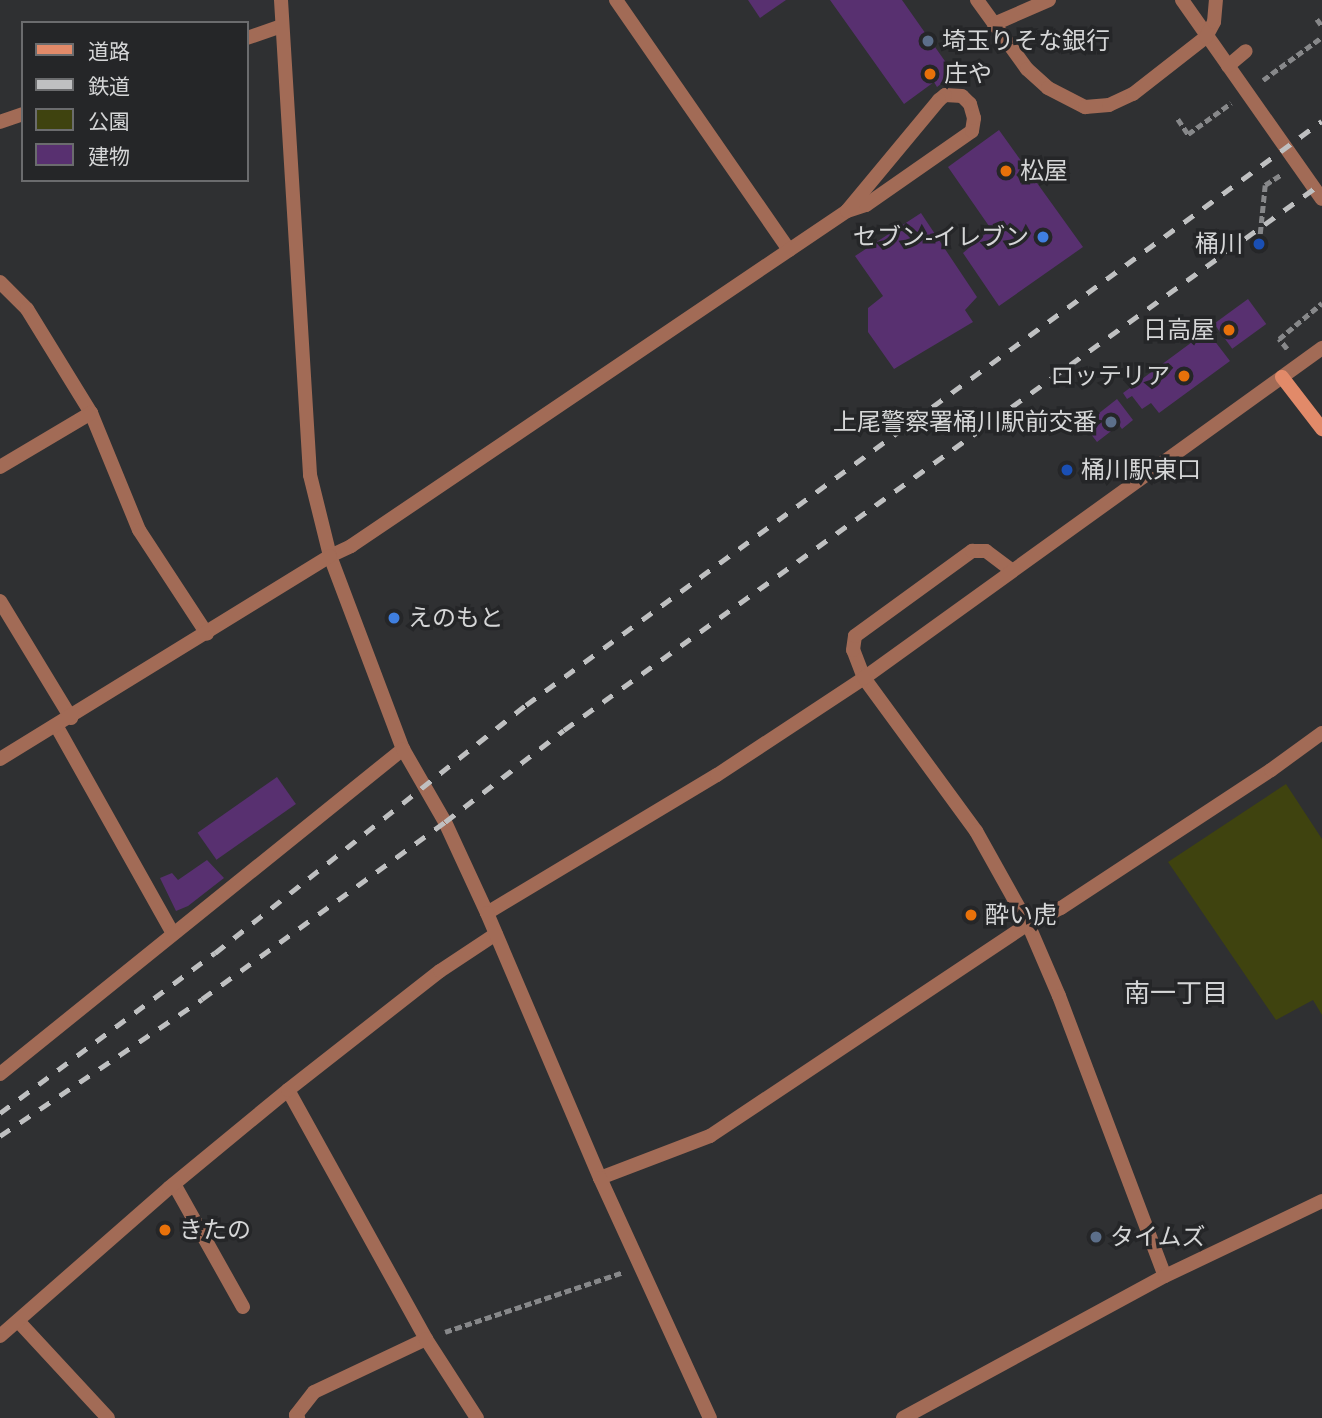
<!DOCTYPE html>
<meta charset="utf-8">
<style>
body{margin:0}
#map{position:relative;width:1322px;height:1418px;overflow:hidden;background:#2f3032;font-family:Helvetica,"Noto Sans JP",sans-serif}
div>[style]{position:absolute}
.green>*{inset:0;background:#3f430f}
.building>*{inset:0;background:#583070;transform-origin:0 0}
.path>*{height:4.5px;margin-top:-2.25px;transform-origin:0;background:repeating-linear-gradient(90deg,#87888a 0 7px,transparent 0 10.5px)}
.service>*{height:14px;margin:-7px;padding:0 7px;transform-origin:7px;border-radius:7px;background:#a26b56}
.pedestrian>*{height:14px;margin:-7px;padding:0 7px;transform-origin:7px;border-radius:7px;background:#a26b56}
.minor>*{height:14px;margin:-7px;padding:0 7px;transform-origin:7px;border-radius:7px;background:#a26b56}
.tertiary>*{height:14px;margin:-7px;padding:0 7px;transform-origin:7px;border-radius:7px;background:#a26b56}
.secondary>*{height:14px;margin:-7px;padding:0 7px;transform-origin:7px;border-radius:7px;background:#e28a69}
.rail>*{height:5px;margin-top:-2.5px;transform-origin:0;background:repeating-linear-gradient(90deg,#bfc0c1 0 12px,transparent 0 24px)}
.dots>*{width:19px;height:19px;translate:-50% -50%;box-sizing:border-box;border:4px solid #252628;border-radius:50%}
span{translate:-50% -50%;white-space:nowrap;text-align:center;line-height:1.15;-webkit-text-stroke:7px #252628;paint-order:stroke}
.poi-label{font-size:24px;color:#d5d6d7}
.left{translate:0 -50%;text-align:left}
.right{translate:-100% -50%;text-align:right}
.neighbourhood-label{font-size:26px;color:#d5d6d7}
.legend{position:absolute;left:21px;top:21px;width:228px;height:161px;box-sizing:border-box;background:#252628;border:2px solid #6b6c6e;margin:0;padding:9px 12px;list-style:none;font-size:21px;color:#d5d6d7}
.legend li{display:flex;align-items:center;gap:14px;height:35px}
.legend b{width:35px;border:2px solid #6b6c6e}
</style>
<div id="map">
<div class="green">
<div style="clip-path:polygon(1286px 784px,1322px 839px,1322px 1015px,1313px 1000px,1276px 1020px,1168px 862px)"></div>
</div>
<div class="building">
<div style="clip-path:polygon(748px 0,786px 0,760px 18px)"></div>
<div style="clip-path:polygon(830px 0,902px 0,954px 74px,937px 87px,934px 82px,904px 104px)"></div>
<div style="clip-path:polygon(999px 130px,1083px 247px,999px 306px,963px 253px,991px 229px,948px 167px)"></div>
<div style="clip-path:polygon(921px 213px,977px 297px,965px 310px,973px 322px,894px 369px,868px 332px,868px 308px,883px 296px,855px 256px)"></div>
<div style="left:1248px;top:299px;width:31px;height:42px;rotate:54deg"></div>
<div style="clip-path:polygon(1207px 331px,1230px 361px,1159px 413px,1151px 403px,1142px 409px,1132px 396px,1127px 399px,1123px 393px)"></div>
<div style="clip-path:polygon(1117px 399px,1133px 420px,1122px 429px,1119px 425px,1097px 442px,1084px 425px)"></div>
<div style="left:277px;top:777px;width:33px;height:97px;rotate:55deg"></div>
<div style="clip-path:polygon(207px 860px,224px 878px,188px 906px,176px 911px,160px 878px,172px 873px,178px 880px)"></div>
</div>
<div class="path">
<div style="left:1317px;top:19px;width:9px;rotate:54deg"></div>
<div style="left:1263px;top:80px;width:73px;rotate:-36.1deg"></div>
<div style="left:1178px;top:119px;width:18px;rotate:56deg"></div>
<div style="left:1188px;top:134px;width:53px;rotate:-35.8deg"></div>
<div style="left:1259px;top:244px;width:59px;rotate:-84.2deg"></div>
<div style="left:1265px;top:185px;width:20px;rotate:-33deg"></div>
<div style="left:1287px;top:349px;width:13px;rotate:-129deg"></div>
<div style="left:1279px;top:339px;width:56px;rotate:-39.9deg"></div>
<div style="left:445px;top:1332px;width:188px;rotate:-18.6deg"></div>
</div>
<div class="service">
<div style="left:864px;top:678px;width:30px;rotate:-111deg"></div>
<div style="left:853px;top:650px;width:14px;rotate:-82deg"></div>
<div style="left:855px;top:636px;width:145px;rotate:-36deg"></div>
<div style="left:972px;top:551px;width:14px"></div>
<div style="left:986px;top:551px;width:31px;rotate:37deg"></div>
<div style="left:19px;top:1322px;width:131px;rotate:47.2deg"></div>
<div style="left:296px;top:1415px;width:29px;rotate:-52deg"></div>
<div style="left:314px;top:1392px;width:124px;rotate:-25.3deg"></div>
</div>
<div class="pedestrian">
<div style="left:1182px;top:0;width:243px;rotate:54.9deg"></div>
<div style="left:1228px;top:66px;width:23px;rotate:-40deg"></div>
</div>
<div class="minor">
<div style="left:616px;top:0;width:304px;rotate:55.3deg"></div>
<div style="left:247px;top:38px;width:37px;rotate:-19deg"></div>
<div style="left:0;top:122px;width:24px;rotate:-19deg"></div>
<div style="left:0;top:282px;width:38px;rotate:45deg"></div>
<div style="left:27px;top:309px;width:122px;rotate:58.4deg"></div>
<div style="left:91px;top:413px;width:126px;rotate:67.7deg"></div>
<div style="left:139px;top:530px;width:124px;rotate:56.8deg"></div>
<div style="left:0;top:467px;width:106px;rotate:-30.7deg"></div>
<div style="left:330px;top:556px;width:23px;rotate:-25deg"></div>
<div style="left:351px;top:546px;width:599px;rotate:-34.04deg"></div>
<div style="left:847px;top:211px;width:20px;rotate:-18deg"></div>
<div style="left:866px;top:205px;width:129px;rotate:-34.9deg"></div>
<div style="left:972px;top:131px;width:13px;rotate:-81deg"></div>
<div style="left:974px;top:118px;width:15px;rotate:-106deg"></div>
<div style="left:970px;top:104px;width:11px;rotate:-135deg"></div>
<div style="left:962px;top:96px;width:17px;rotate:-177deg"></div>
<div style="left:945px;top:95px;width:8px;rotate:140deg"></div>
<div style="left:939px;top:100px;width:144px;rotate:129.7deg"></div>
<div style="left:0;top:601px;width:137px;rotate:58.7deg"></div>
<div style="left:864px;top:678px;width:190px;rotate:53.8deg"></div>
<div style="left:976px;top:831px;width:107px;rotate:60.8deg"></div>
<div style="left:1028px;top:924px;width:78px;rotate:66.7deg"></div>
<div style="left:1059px;top:996px;width:299px;rotate:69.3deg"></div>
<div style="left:57px;top:727px;width:237px;rotate:60.7deg"></div>
<div style="left:487px;top:913px;width:268px;rotate:-31deg"></div>
<div style="left:717px;top:775px;width:176px;rotate:-33.4deg"></div>
<div style="left:864px;top:678px;width:565px;rotate:-35.77deg"></div>
<div style="left:0;top:1074px;width:518px;rotate:-38.88deg"></div>
<div style="left:288px;top:1090px;width:285px;rotate:61deg"></div>
<div style="left:426px;top:1339px;width:94px;rotate:57.2deg"></div>
<div style="left:600px;top:1178px;width:118px;rotate:-20.9deg"></div>
<div style="left:710px;top:1136px;width:382px;rotate:-33.7deg"></div>
<div style="left:1028px;top:924px;width:37px;rotate:-26deg"></div>
<div style="left:1061px;top:908px;width:251px;rotate:-33.3deg"></div>
<div style="left:1271px;top:770px;width:63px;rotate:-36deg"></div>
<div style="left:174px;top:1184px;width:141px;rotate:60.7deg"></div>
<div style="left:0;top:1336px;width:225px;rotate:-41.2deg"></div>
<div style="left:169px;top:1188px;width:154px;rotate:-39.5deg"></div>
<div style="left:288px;top:1090px;width:193px;rotate:-38.1deg"></div>
<div style="left:440px;top:971px;width:67px;rotate:-33.5deg"></div>
<div style="left:296px;top:1415px;width:4px;rotate:56deg"></div>
<div style="left:903px;top:1418px;width:298px;rotate:-28.5deg"></div>
<div style="left:1165px;top:1276px;width:174px;rotate:-25.5deg"></div>
</div>
<div class="tertiary">
<div style="left:281px;top:0;width:476px;rotate:86.5deg"></div>
<div style="left:310px;top:475px;width:83px;rotate:76.1deg"></div>
<div style="left:330px;top:556px;width:206px;rotate:69.3deg"></div>
<div style="left:403px;top:749px;width:84px;rotate:60.1deg"></div>
<div style="left:445px;top:822px;width:100px;rotate:65.2deg"></div>
<div style="left:487px;top:913px;width:288px;rotate:66.9deg"></div>
<div style="left:600px;top:1178px;width:264px;rotate:65.4deg"></div>
<div style="left:977px;top:0;width:85px;rotate:54.1deg"></div>
<div style="left:1027px;top:69px;width:28px;rotate:42deg"></div>
<div style="left:1048px;top:88px;width:42px;rotate:27.2deg"></div>
<div style="left:1085px;top:107px;width:24px;rotate:-5deg"></div>
<div style="left:1109px;top:105px;width:26px;rotate:-25deg"></div>
<div style="left:1133px;top:94px;width:93px;rotate:-38deg"></div>
<div style="left:1206px;top:37px;width:17px;rotate:-62deg"></div>
<div style="left:1214px;top:22px;width:22px;rotate:-85deg"></div>
<div style="left:994px;top:24px;width:60px;rotate:-23.6deg"></div>
<div style="left:0;top:759px;width:387px;rotate:-31.6deg"></div>
</div>
<div class="secondary">
<div style="left:1282px;top:377px;width:66px;rotate:52.4deg"></div>
</div>
<div class="rail">
<div style="left:0;top:1113px;width:268px;rotate:-36.7deg"></div>
<div style="left:215px;top:953px;width:398px;rotate:-38.6deg"></div>
<div style="left:526px;top:705px;width:987px;rotate:-36.27deg"></div>
<div style="left:0;top:1136px;width:244px;rotate:-34.1deg"></div>
<div style="left:202px;top:999px;width:301px;rotate:-36.1deg"></div>
<div style="left:445px;top:822px;width:150px;rotate:-37.7deg"></div>
<div style="left:564px;top:730px;width:935px;rotate:-35.82deg"></div>
</div>
<div class="dots">
<div style="left:928px;top:41px;background:#5c6f8a"></div>
<div style="left:930px;top:74px;background:#e8710a"></div>
<div style="left:1006px;top:171px;background:#e8710a"></div>
<div style="left:1043px;top:237px;background:#3f7fe0"></div>
<div style="left:1259px;top:244px;background:#1a4fb4"></div>
<div style="left:1229px;top:330px;background:#e8710a"></div>
<div style="left:1184px;top:376px;background:#e8710a"></div>
<div style="left:1111px;top:422px;background:#5c6f8a"></div>
<div style="left:1067px;top:470px;background:#1a4fb4"></div>
<div style="left:394px;top:618px;background:#3f7fe0"></div>
<div style="left:971px;top:915px;background:#e8710a"></div>
<div style="left:165px;top:1230px;background:#e8710a"></div>
<div style="left:1096px;top:1237px;background:#5c6f8a"></div>
</div>
<div class="poi-label">
<span class="left" style="left:942px;top:41px">埼玉りそな銀行</span>
<span class="left" style="left:944px;top:74px">庄や</span>
<span class="left" style="left:1020px;top:171px">松屋</span>
<span class="right" style="left:1029px;top:237px">セブン-イレブン</span>
<span class="right" style="left:1243px;top:244px">桶川</span>
<span class="right" style="left:1215px;top:330px">日高屋</span>
<span class="right" style="left:1170px;top:376px">ロッテリア</span>
<span class="right" style="left:1097px;top:422px">上尾警察署桶川駅前交番</span>
<span class="left" style="left:1081px;top:470px">桶川駅東口</span>
<span class="left" style="left:408px;top:618px">えのもと</span>
<span class="left" style="left:985px;top:915px">酔い虎</span>
<span class="left" style="left:179px;top:1230px">きたの</span>
<span class="left" style="left:1110px;top:1237px">タイムズ</span>
</div>
<div class="neighbourhood-label">
<span style="left:1176px;top:994px">南一丁目</span>
</div>
<ul class="legend">
<li><b style="height:9px;background:#e28a69"></b>道路</li>
<li><b style="height:9px;background:#bfc0c1"></b>鉄道</li>
<li><b style="height:19px;background:#3f430f"></b>公園</li>
<li><b style="height:19px;background:#583070"></b>建物</li>
</ul>
</div>
